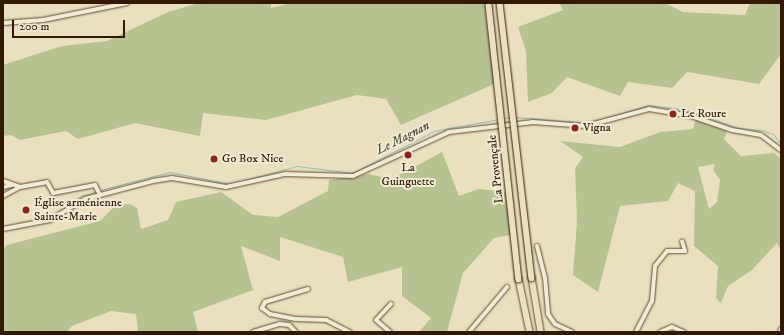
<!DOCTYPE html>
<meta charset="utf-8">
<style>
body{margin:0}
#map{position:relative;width:784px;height:335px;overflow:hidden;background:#eae0bf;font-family:"IM FELL DW Pica",serif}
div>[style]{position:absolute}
.green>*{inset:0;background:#b7c291}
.stream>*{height:1px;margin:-0.5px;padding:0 0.5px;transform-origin:0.5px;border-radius:0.5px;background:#98bdb5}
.roads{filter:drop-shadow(0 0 1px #604a30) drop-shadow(0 0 1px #604a30)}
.minor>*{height:4px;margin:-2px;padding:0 2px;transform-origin:2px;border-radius:2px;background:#f1ebd5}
.highway>*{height:5.5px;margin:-2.75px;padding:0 2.75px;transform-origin:2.75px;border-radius:2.75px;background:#eae0bf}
.bridges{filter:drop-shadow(0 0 1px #321801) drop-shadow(0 0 1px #321801)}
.highway-bridge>*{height:5.5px;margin:-2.75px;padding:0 2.75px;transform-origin:2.75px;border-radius:2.75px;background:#eae0bf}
.dots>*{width:11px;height:11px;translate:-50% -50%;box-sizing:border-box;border:2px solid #f1ebd5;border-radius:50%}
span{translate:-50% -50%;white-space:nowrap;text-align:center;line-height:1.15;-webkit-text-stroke:4px #f1ebd5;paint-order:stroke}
.poi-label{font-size:12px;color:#321801}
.left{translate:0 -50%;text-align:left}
.street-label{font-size:12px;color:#321801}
.water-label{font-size:13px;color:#565240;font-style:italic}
.frame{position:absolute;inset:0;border:4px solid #321801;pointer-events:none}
.scale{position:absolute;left:12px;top:20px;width:113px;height:18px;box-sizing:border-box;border:2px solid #321801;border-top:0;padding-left:5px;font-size:12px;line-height:14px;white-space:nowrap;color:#321801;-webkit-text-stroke:3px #f1ebd5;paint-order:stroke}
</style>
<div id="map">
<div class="green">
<div style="clip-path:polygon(199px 3px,271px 3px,271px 8px,291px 3px,484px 3px,494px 84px,401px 125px,386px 99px,357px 95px,266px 120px,203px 113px,200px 136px,135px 123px,78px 139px,66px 131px,20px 140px,11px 135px,3px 136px,3px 65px,62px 46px,107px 41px,168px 12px)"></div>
<div style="clip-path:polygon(559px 3px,665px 3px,683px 12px,745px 15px,750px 3px,781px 3px,781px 54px,759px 84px,687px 72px,672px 88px,628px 82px,620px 96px,567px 77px,552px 93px,528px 102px,526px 51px,518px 27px,563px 10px)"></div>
<div style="clip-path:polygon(evenodd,696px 119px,727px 131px,724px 139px,741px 156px,774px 153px,781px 159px,781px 251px,777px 243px,752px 270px,728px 286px,721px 303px,716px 298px,718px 266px,694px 246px,695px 191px,678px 183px,668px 201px,620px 206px,598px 292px,573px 275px,577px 222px,575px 168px,583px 157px,560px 141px,620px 147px,660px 132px,693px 129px,696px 119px,715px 164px,713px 170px,720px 180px,717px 202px,709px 209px,698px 167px,715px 164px)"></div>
<div style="clip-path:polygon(442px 152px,459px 196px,479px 189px,506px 192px,510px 235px,494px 238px,463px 273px,447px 332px,419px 332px,431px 318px,402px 296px,402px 267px,348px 282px,343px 257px,280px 237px,280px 261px,241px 246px,253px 290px,193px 312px,198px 332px,138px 332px,136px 314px,111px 311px,72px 326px,67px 332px,3px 332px,3px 249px,7px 245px,100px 221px,116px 205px,130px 204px,137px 208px,141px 229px,168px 220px,176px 202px,221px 192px,253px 215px,278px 217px,328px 191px,329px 180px,368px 174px,392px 179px)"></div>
</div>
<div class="stream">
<div style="left:516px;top:117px;width:72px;rotate:4.8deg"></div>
<div style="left:588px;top:123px;width:63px;rotate:-16.7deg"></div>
<div style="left:648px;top:105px;width:34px;rotate:7deg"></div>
<div style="left:682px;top:109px;width:59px;rotate:18.7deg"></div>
<div style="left:738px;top:128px;width:24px;rotate:5deg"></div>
<div style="left:762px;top:130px;width:12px;rotate:20deg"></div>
<div style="left:773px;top:134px;width:13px;rotate:51deg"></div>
<div style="left:504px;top:118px;width:7px;rotate:-8deg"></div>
<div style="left:100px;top:190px;width:72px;rotate:-14.4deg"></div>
<div style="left:170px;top:172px;width:61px;rotate:11.3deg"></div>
<div style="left:230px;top:184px;width:69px;rotate:-15deg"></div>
<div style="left:297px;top:166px;width:56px;rotate:7.1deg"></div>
<div style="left:353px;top:173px;width:91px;rotate:-27.4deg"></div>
<div style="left:434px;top:131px;width:66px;rotate:-10.5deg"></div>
<div style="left:34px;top:219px;width:20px;rotate:-9deg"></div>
<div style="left:54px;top:216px;width:31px;rotate:-37deg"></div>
<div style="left:79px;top:197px;width:19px;rotate:-18deg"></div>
</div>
<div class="roads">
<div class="minor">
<div style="left:3px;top:23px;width:40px;rotate:-4.3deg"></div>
<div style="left:43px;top:20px;width:86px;rotate:-11.4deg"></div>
<div style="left:3px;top:181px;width:18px;rotate:19deg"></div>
<div style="left:3px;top:187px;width:9px;rotate:-13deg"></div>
<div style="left:3px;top:196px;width:19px;rotate:-28deg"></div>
<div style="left:20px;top:187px;width:27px;rotate:-10deg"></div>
<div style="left:47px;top:182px;width:13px;rotate:61deg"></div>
<div style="left:53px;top:193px;width:43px;rotate:-10.8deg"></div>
<div style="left:95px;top:185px;width:11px;rotate:63deg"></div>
<div style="left:3px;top:229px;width:48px;rotate:-10.8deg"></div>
<div style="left:50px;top:220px;width:41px;rotate:-31deg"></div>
<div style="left:85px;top:199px;width:70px;rotate:-14.8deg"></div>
<div style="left:153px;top:181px;width:19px;rotate:-9deg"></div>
<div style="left:172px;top:178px;width:55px;rotate:9.5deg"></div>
<div style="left:226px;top:187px;width:60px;rotate:-12.4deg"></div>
<div style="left:285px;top:174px;width:68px;rotate:1.7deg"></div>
<div style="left:353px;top:176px;width:106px;rotate:-24.6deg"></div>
<div style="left:449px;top:132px;width:85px;rotate:-6.8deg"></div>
<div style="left:533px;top:122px;width:53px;rotate:4.3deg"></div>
<div style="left:586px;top:126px;width:65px;rotate:-15.1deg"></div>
<div style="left:649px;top:109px;width:43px;rotate:9.5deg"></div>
<div style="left:691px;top:116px;width:43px;rotate:18.9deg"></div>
<div style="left:732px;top:130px;width:29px;rotate:10deg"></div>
<div style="left:761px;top:135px;width:25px;rotate:37deg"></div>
<div style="left:537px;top:246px;width:33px;rotate:76deg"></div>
<div style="left:545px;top:278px;width:36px;rotate:85deg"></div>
<div style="left:548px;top:314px;width:12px;rotate:55deg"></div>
<div style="left:555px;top:324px;width:19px;rotate:25deg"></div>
<div style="left:308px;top:289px;width:45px;rotate:163.2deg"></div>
<div style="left:265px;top:302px;width:7px;rotate:117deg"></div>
<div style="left:262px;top:308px;width:10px;rotate:37deg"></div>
<div style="left:270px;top:314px;width:26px;rotate:11deg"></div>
<div style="left:296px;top:319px;width:30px;rotate:2deg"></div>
<div style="left:326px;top:320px;width:27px;rotate:27deg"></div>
<div style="left:253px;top:332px;width:28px;rotate:-17deg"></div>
<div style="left:280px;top:324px;width:9px;rotate:6deg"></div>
<div style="left:289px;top:325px;width:10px;rotate:45deg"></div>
<div style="left:390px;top:332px;width:18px;rotate:-139deg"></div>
<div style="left:376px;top:320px;width:22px;rotate:-47deg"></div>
<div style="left:469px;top:332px;width:59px;rotate:-49.8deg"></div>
<div style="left:636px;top:332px;width:35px;rotate:-63deg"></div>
<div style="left:652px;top:301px;width:35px;rotate:-85deg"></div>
<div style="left:655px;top:266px;width:19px;rotate:-51deg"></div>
<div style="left:667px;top:251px;width:18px"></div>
<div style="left:685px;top:251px;width:10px;rotate:-107deg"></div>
<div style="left:660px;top:332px;width:13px;rotate:-23deg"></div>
<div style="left:672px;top:327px;width:13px;rotate:23deg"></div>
<div style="left:780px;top:332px;width:3px;rotate:-72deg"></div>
</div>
<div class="highway">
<div style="left:532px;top:278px;width:55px;rotate:80.5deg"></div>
<div style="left:519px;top:279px;width:54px;rotate:78.3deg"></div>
</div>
</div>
<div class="bridges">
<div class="highway-bridge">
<div style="left:500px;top:3px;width:277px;rotate:83.4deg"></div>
<div style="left:489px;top:5px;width:276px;rotate:83.8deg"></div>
</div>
</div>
<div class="dots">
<div style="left:673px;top:114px;background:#8f2418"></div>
<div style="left:575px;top:128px;background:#8f2418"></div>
<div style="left:408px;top:155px;background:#8f2418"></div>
<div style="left:214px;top:159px;background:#8f2418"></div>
<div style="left:26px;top:210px;background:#8f2418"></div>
</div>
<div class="poi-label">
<span class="left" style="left:681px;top:114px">Le Roure</span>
<span class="left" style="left:583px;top:128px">Vigna</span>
<span class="left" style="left:222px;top:159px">Go Box Nice</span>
<span style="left:408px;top:175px">La<br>Guinguette</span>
<span class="left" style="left:34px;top:210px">Église arménienne<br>Sainte-Marie</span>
</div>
<div class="street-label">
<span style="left:496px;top:169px;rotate:-96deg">La Provençale</span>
</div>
<div class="water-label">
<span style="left:403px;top:138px;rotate:-27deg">Le Magnan</span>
</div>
<div class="frame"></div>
<div class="scale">200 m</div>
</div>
